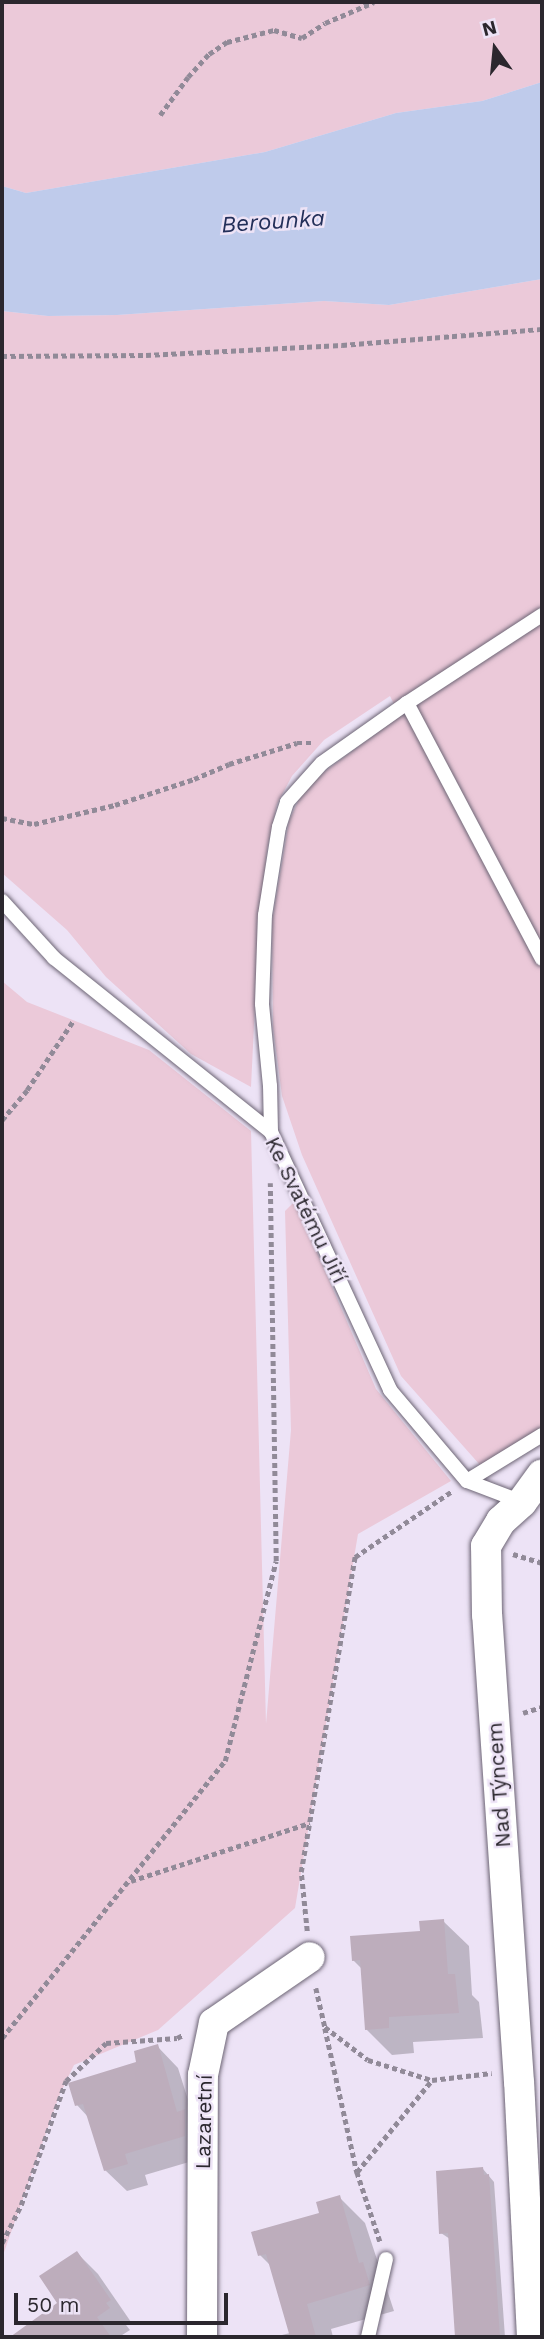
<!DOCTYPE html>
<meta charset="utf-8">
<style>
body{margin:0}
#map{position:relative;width:544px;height:2339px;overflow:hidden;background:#ede3f6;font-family:"Work Sans",sans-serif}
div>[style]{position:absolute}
.green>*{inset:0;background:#ebc9d9}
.water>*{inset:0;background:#bfcbeb}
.shadow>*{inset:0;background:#0003}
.building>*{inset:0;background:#bdadbc}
.path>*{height:4.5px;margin-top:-2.25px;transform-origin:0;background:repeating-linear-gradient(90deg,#918a98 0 5px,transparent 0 8.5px)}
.roads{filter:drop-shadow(0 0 2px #6d6575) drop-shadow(0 0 2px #6d6575)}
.service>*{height:14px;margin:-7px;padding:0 7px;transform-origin:7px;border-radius:7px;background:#fff}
.minor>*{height:30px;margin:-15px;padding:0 15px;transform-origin:15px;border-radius:15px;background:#fff}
span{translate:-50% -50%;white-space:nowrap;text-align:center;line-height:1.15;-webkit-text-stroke:5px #ede3f6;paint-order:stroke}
.street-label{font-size:21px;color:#2b272e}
.water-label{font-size:23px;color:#232f59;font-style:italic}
.frame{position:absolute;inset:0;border:4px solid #2b272e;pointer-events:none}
.north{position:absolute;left:460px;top:14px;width:70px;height:70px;-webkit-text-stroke:5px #ede3f6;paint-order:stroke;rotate:345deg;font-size:19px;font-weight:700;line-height:28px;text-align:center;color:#2b272e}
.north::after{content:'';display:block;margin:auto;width:24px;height:32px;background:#2b272e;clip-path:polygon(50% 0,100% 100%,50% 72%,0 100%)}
.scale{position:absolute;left:14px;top:2293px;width:214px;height:32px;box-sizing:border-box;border:4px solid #2b272e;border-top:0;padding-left:9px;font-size:21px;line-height:24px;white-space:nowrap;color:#2b272e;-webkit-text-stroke:5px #ede3f6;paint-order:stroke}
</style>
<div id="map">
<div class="green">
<div style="clip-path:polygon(2px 2px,542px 2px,542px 82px,482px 101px,396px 113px,265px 152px,26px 193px,2px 186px)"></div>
<div style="clip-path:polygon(542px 279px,542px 1429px,480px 1465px,401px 1376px,302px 1155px,282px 1096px,273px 1027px,272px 922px,289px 821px,301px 795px,324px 772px,400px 716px,390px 696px,324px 740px,292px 776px,277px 804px,267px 850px,258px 942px,251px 1087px,191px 1054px,106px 977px,67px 930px,2px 873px,2px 311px,48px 316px,117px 315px,324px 301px,389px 305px)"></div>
<div style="clip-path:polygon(2px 981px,27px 1002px,149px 1050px,251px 1131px,266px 1724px,291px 1430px,285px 1211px,295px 1201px,376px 1389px,451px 1481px,358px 1534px,295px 1908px,158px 2030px,74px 2065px,59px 2096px,2px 2258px)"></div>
</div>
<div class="water">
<div style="clip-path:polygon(542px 82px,542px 279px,389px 305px,324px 301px,117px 315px,48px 316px,2px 311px,2px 186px,26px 193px,265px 152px,396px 113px,482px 101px)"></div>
</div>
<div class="shadow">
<div style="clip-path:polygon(443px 1921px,469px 1946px,472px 1995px,479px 2002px,483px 2038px,413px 2042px,414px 2053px,392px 2055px,366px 2029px,362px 1969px,353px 1960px,422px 1933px)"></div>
<div style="clip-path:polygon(157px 2046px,178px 2068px,206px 2157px,145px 2175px,148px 2185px,127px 2191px,105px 2170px,89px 2118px,77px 2105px,139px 2063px)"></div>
<div style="clip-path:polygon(483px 2169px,494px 2182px,505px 2337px,457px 2337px,450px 2239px,441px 2233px)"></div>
<div style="clip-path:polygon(339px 2197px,365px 2223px,394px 2311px,331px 2329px,333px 2337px,274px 2337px,290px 2333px,272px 2267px,260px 2255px,321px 2214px)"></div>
<div style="clip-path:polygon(77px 2253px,98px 2274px,131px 2322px,126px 2325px,130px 2330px,119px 2337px,22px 2337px,60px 2303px)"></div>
</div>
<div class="building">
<div style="clip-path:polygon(444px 1919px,448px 1974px,455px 1974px,459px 2013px,389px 2017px,389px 2028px,365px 2030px,360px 1960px,352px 1961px,350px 1936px,420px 1931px,419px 1921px)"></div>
<div style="clip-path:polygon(158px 2044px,177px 2112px,185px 2109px,185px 2136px,125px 2154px,128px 2164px,104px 2171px,83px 2104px,75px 2106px,68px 2083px,136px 2062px,134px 2051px)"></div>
<div style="clip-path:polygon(483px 2167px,484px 2175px,489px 2174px,500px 2337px,455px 2337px,448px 2233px,439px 2234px,436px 2171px)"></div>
<div style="clip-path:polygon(340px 2195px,359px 2263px,363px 2262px,370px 2285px,307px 2304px,316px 2337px,290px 2337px,266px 2254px,258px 2256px,251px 2232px,319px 2213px,316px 2202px)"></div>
<div style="clip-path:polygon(77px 2251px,111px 2300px,106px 2303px,110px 2308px,97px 2317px,111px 2337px,10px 2337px,57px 2303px,39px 2276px)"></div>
</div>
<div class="path">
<div style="left:160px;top:115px;width:47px;rotate:-53.6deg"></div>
<div style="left:188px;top:77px;width:31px;rotate:-48deg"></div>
<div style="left:209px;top:54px;width:22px;rotate:-34deg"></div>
<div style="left:227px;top:42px;width:49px;rotate:-14.3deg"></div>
<div style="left:274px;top:30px;width:29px;rotate:16deg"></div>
<div style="left:302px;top:38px;width:27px;rotate:-33deg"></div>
<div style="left:325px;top:23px;width:53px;rotate:-23.2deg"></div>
<div style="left:2px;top:356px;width:144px;rotate:-0.4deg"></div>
<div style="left:146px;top:355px;width:196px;rotate:-2.9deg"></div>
<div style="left:342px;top:345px;width:201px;rotate:-4.6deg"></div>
<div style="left:2px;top:818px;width:33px;rotate:11deg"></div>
<div style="left:34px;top:824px;width:83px;rotate:-13.2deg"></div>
<div style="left:115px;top:805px;width:83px;rotate:-18.2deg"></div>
<div style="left:194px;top:779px;width:38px;rotate:-23deg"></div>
<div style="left:229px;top:764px;width:71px;rotate:-17.2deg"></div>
<div style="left:297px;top:743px;width:14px"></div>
<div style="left:2px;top:1120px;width:39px;rotate:-50deg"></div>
<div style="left:27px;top:1090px;width:83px;rotate:-56.3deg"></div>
<div style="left:513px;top:1554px;width:30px;rotate:17deg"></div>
<div style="left:523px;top:1713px;width:20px;rotate:-18deg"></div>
<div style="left:131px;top:1881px;width:188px;rotate:-18deg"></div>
<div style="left:307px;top:1931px;width:59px;rotate:-95.8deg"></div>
<div style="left:301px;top:1872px;width:320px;rotate:-80.3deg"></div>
<div style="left:355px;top:1557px;width:117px;rotate:-34.2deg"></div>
<div style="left:316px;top:1988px;width:40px;rotate:77deg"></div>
<div style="left:325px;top:2027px;width:54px;rotate:37.5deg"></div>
<div style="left:368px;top:2060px;width:67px;rotate:17.4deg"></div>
<div style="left:432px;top:2080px;width:60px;rotate:-6.7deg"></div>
<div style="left:325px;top:2028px;width:148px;rotate:77.5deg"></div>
<div style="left:357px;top:2172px;width:119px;rotate:-50.8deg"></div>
<div style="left:2px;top:2038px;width:356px;rotate:-51.2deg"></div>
<div style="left:225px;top:1761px;width:206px;rotate:-75.7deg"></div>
<div style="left:276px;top:1561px;width:378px;rotate:-90.9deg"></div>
<div style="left:357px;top:2172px;width:73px;rotate:71.6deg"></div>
<div style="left:2px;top:2243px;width:42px;rotate:-63.4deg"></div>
<div style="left:21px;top:2205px;width:132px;rotate:-70.1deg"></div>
<div style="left:66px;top:2081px;width:55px;rotate:-43.5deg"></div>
<div style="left:106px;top:2043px;width:71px;rotate:-4deg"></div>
<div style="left:177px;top:2038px;width:7px;rotate:-27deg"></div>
</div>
<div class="roads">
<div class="service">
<div style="left:407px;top:703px;width:289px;rotate:62.2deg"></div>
<div style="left:2px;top:901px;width:77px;rotate:47.6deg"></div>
<div style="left:54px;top:958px;width:278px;rotate:38.7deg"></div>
<div style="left:271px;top:1132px;width:284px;rotate:65.2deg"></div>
<div style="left:390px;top:1390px;width:119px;rotate:49.8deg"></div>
<div style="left:467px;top:1481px;width:59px;rotate:20.9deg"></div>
<div style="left:271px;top:1132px;width:46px;rotate:-91.2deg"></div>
<div style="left:270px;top:1086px;width:82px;rotate:-95.6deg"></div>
<div style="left:262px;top:1004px;width:89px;rotate:-88.1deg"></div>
<div style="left:265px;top:915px;width:89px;rotate:-81deg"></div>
<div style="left:279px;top:827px;width:26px;rotate:-72deg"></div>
<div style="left:287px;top:802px;width:52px;rotate:-48.1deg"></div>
<div style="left:322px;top:763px;width:104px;rotate:-35.2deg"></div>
<div style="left:407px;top:703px;width:161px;rotate:-33.1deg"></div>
<div style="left:467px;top:1481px;width:88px;rotate:-31.5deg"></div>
<div style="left:368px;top:2337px;width:80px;rotate:-77deg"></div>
</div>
<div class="minor">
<div style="left:202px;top:2337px;width:262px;rotate:-89.8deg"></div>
<div style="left:203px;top:2075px;width:53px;rotate:-78.1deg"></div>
<div style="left:214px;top:2023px;width:116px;rotate:-34.5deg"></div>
<div style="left:532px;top:2337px;width:255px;rotate:-92.9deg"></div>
<div style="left:519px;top:2082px;width:468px;rotate:-93.9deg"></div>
<div style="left:487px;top:1615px;width:69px;rotate:-90.8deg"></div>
<div style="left:486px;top:1546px;width:29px;rotate:-59deg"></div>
<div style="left:501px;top:1521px;width:28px;rotate:-42deg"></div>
<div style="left:522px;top:1502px;width:34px;rotate:-54deg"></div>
</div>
</div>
<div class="street-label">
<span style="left:306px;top:1210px;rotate:64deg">Ke Svatému Jiří</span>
<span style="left:499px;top:1785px;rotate:-94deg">Nad Týncem</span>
<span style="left:204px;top:2122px;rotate:-89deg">Lazaretní</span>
</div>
<div class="water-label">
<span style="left:273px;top:222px;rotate:-4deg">Berounka</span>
</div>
<div class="frame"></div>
<div class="north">N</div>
<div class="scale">50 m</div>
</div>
